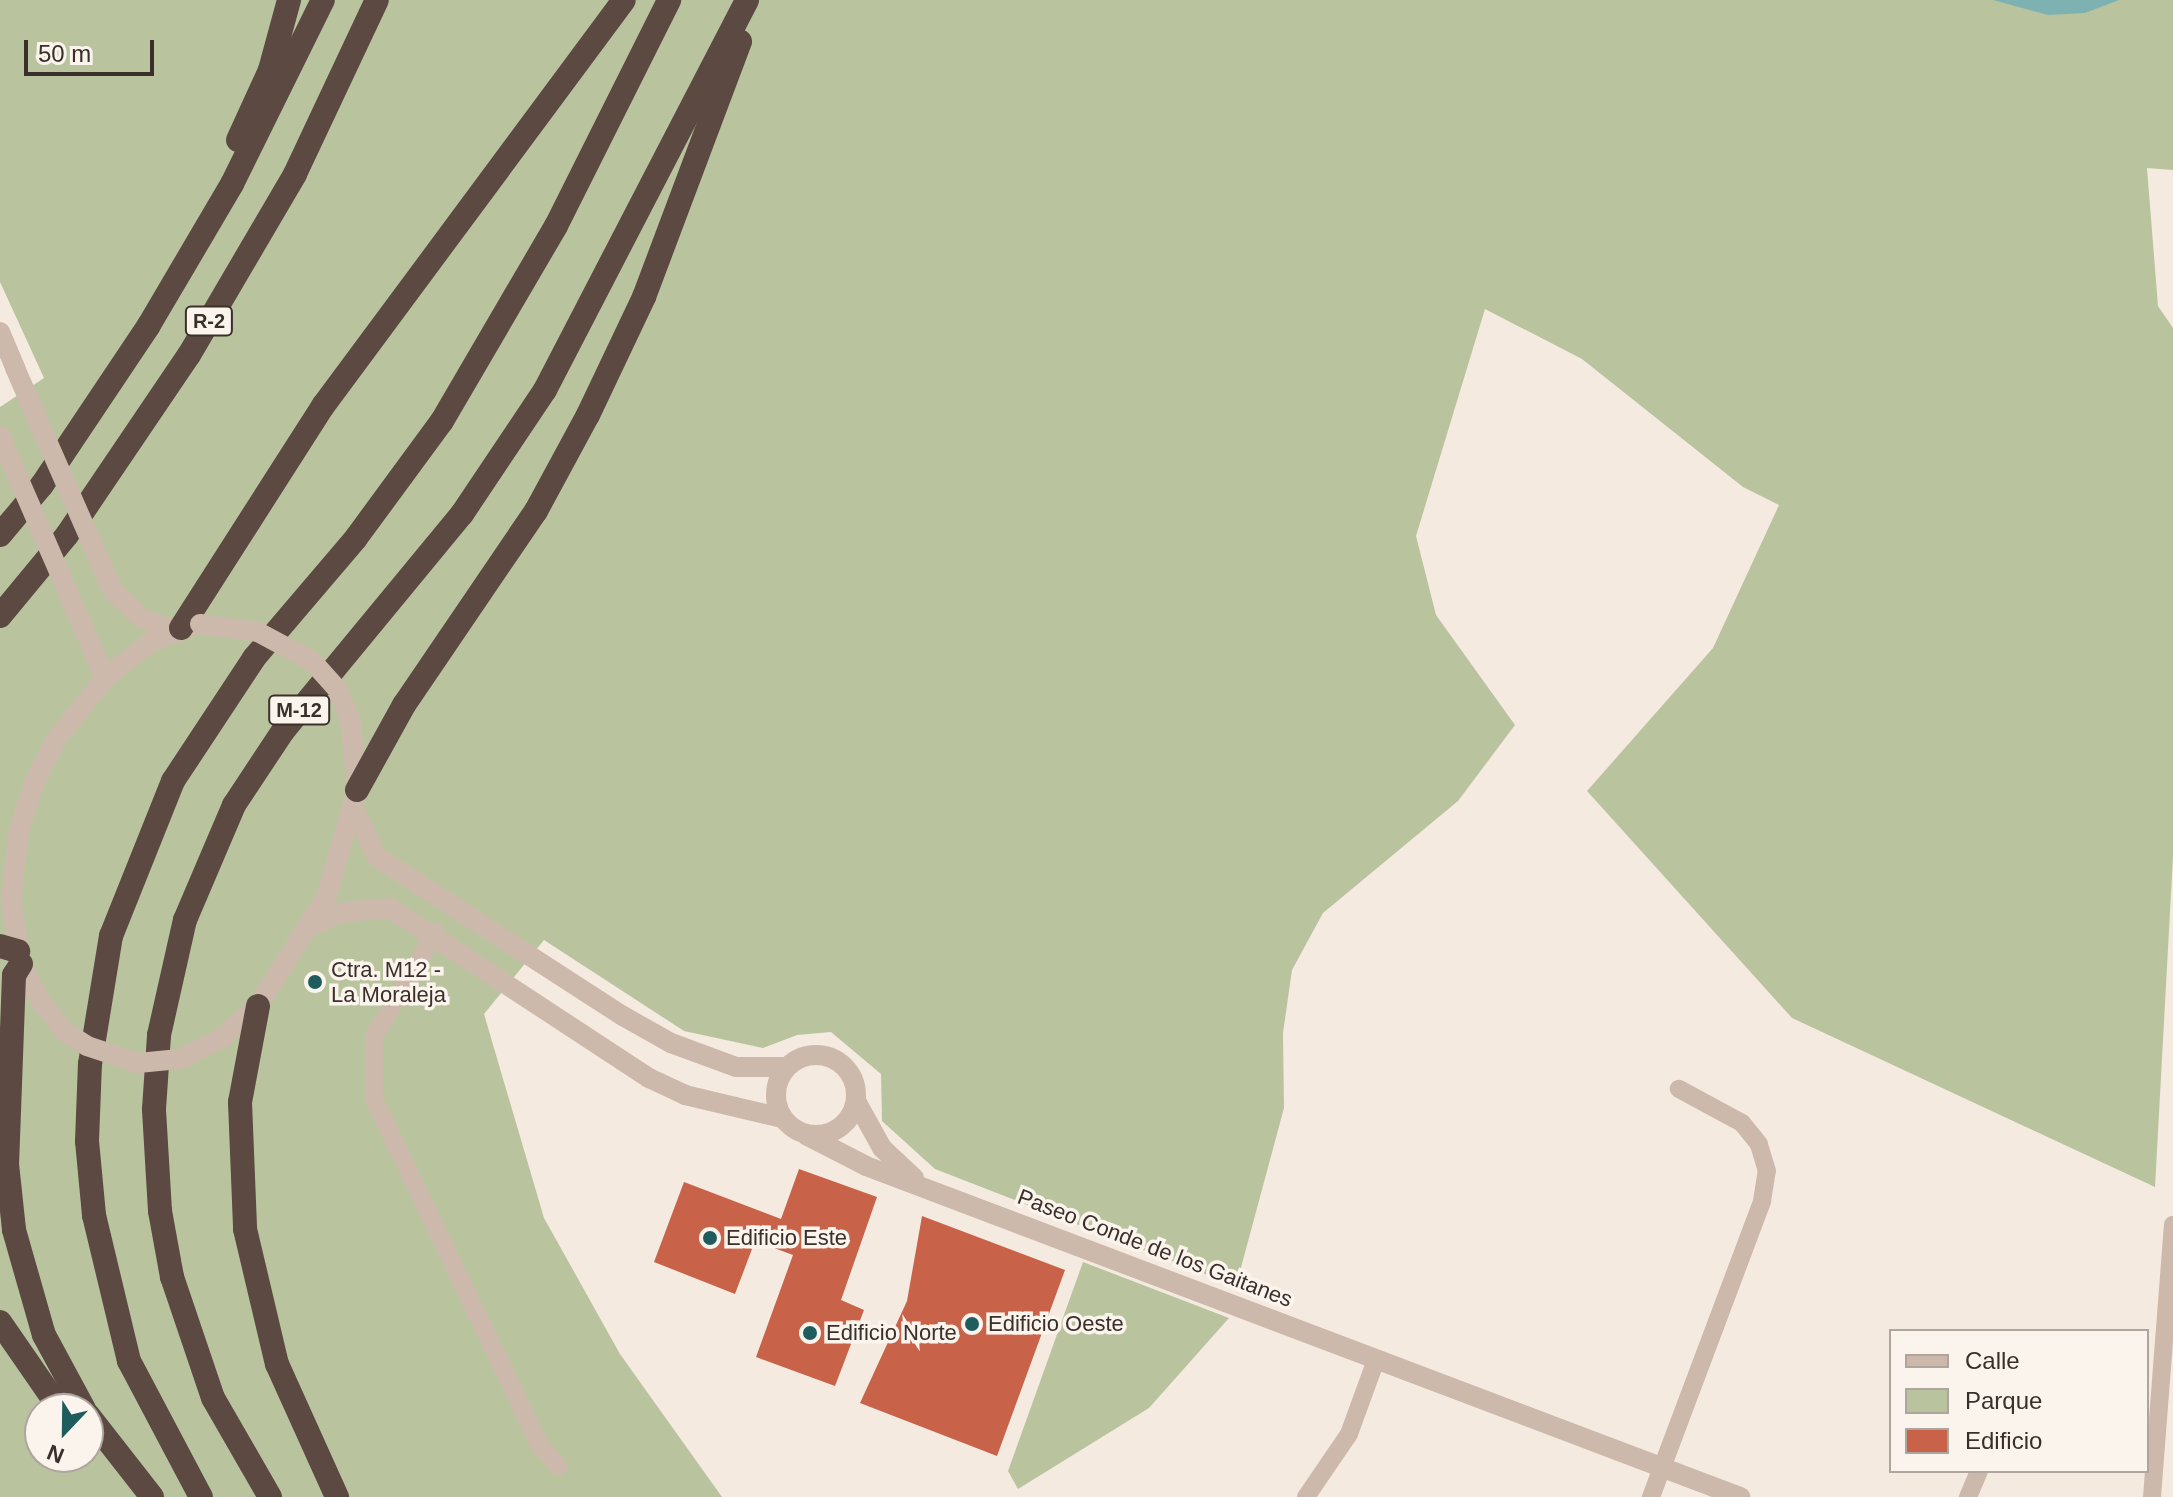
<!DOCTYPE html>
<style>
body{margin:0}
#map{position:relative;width:2173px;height:1497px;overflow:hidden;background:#f4eae0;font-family:Helvetica,sans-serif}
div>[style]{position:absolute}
.green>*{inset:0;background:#b9c49f}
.water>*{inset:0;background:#7eb2b2}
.building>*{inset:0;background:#c8634a}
.minor>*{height:18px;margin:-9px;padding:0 9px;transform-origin:9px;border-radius:9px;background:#cdb9ab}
.tertiary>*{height:20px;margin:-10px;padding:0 10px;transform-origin:10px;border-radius:10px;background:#cdb9ab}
.tertiary>.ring{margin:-10px;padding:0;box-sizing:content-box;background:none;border:20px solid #cdb9ab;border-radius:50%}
.motorway>*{height:24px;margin:-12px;padding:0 12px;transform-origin:12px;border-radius:12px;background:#5b4942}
.tertiary-bridge>*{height:20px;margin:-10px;padding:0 10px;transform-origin:10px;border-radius:10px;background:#cdb9ab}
.dots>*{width:22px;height:22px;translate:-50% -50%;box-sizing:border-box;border:4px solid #fbf4ed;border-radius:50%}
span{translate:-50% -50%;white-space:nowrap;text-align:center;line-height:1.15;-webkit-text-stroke:7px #fbf4ed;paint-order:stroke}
.shield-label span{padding:2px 6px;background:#fbf4ed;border:2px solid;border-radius:6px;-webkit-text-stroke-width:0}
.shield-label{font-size:20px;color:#3a2f2b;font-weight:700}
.poi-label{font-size:22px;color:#3a2f2b}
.left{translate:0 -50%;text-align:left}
.street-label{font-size:22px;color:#3a2f2b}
.legend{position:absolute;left:1889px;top:1329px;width:260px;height:144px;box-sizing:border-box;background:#fbf4ed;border:2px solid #aea59f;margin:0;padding:10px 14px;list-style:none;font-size:24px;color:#3a2f2b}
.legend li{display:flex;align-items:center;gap:16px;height:40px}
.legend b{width:40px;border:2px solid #aea59f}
.north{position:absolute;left:24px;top:1393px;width:80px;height:80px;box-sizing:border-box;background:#fbf4ed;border:2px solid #aea59f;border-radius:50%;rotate:202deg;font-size:22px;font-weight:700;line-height:32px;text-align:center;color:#3a2f2b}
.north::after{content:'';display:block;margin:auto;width:28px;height:36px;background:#1f5c5d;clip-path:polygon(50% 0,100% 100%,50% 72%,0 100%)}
.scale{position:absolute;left:24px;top:40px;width:130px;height:36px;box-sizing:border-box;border:4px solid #3a2f2b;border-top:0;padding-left:10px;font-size:24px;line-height:28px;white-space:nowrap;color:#3a2f2b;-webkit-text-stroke:6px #fbf4ed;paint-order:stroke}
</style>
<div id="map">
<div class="green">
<div style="clip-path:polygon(evenodd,0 0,2173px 0,2173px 170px,2147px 168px,2158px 306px,2173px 328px,2173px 857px,2155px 1187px,1792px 1018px,1587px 791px,1713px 648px,1779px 505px,1743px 487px,1582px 359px,1485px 309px,1416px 536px,1436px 615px,1515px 725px,1458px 801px,1323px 913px,1292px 970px,1283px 1033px,1284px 1108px,1236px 1286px,935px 1169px,882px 1121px,881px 1074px,831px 1032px,797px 1035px,763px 1048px,684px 1031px,544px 940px,484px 1014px,544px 1218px,620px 1354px,722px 1497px,0 1497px,0 407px,44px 378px,0 282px,0 0,40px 1409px,88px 1409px,88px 1457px,40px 1457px,40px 1409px)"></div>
<div style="clip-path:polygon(1083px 1262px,1229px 1318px,1149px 1408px,1018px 1489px,1008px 1471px)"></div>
</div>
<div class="water">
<div style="clip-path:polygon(1993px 0,2119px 0,2085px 13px,2048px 15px)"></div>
</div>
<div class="building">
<div style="clip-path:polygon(799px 1169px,877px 1197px,841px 1300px,864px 1310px,835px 1386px,756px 1357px,793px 1255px,755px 1241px,735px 1294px,654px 1262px,684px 1182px,781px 1219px)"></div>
<div style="clip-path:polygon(922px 1216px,1065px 1270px,997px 1456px,860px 1403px,907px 1301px)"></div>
</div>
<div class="minor">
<div style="left:436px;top:932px;width:122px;rotate:120.6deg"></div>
<div style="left:374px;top:1037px;width:62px;rotate:90deg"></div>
<div style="left:374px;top:1099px;width:382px;rotate:64.4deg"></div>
<div style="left:539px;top:1444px;width:30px;rotate:49deg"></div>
<div style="left:1306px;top:1497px;width:76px;rotate:-55.7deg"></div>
<div style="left:1349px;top:1434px;width:79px;rotate:-70deg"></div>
<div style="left:1651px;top:1497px;width:316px;rotate:-69.4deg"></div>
<div style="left:1762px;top:1201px;width:30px;rotate:-81deg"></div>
<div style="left:1767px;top:1171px;width:28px;rotate:-107deg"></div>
<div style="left:1759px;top:1144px;width:27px;rotate:-129deg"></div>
<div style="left:1742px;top:1123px;width:72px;rotate:-151.6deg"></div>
<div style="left:1968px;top:1497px;width:28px;rotate:-67deg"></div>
<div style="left:2152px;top:1497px;width:273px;rotate:-85.6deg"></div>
</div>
<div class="tertiary">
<div style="left:0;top:332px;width:39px;rotate:67deg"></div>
<div style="left:113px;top:591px;width:41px;rotate:43deg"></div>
<div style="left:143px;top:619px;width:34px;rotate:19deg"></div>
<div style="left:83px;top:627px;width:56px;rotate:66.7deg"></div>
<div style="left:354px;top:809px;width:53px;rotate:64.4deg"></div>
<div style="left:377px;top:857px;width:293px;rotate:32.9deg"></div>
<div style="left:623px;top:1016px;width:55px;rotate:29.4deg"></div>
<div style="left:671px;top:1043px;width:69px;rotate:20.3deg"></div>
<div style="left:736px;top:1067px;width:50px"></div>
<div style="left:314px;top:925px;width:27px;rotate:-27deg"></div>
<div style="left:338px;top:913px;width:52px;rotate:-5.5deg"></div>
<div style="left:390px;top:908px;width:310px;rotate:33.3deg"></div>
<div style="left:649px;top:1078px;width:40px;rotate:25deg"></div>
<div style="left:685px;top:1095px;width:100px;rotate:13.3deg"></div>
<div style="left:39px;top:999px;width:39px;rotate:-117deg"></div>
<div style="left:21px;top:964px;width:66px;rotate:-98.7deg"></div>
<div style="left:11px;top:899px;width:69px;rotate:-83.4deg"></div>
<div style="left:19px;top:830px;width:52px;rotate:-71.9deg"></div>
<div style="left:35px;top:781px;width:48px;rotate:-62.9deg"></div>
<div style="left:57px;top:738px;width:77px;rotate:-51.3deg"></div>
<div style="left:105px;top:678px;width:60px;rotate:-38.2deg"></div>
<div style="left:152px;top:641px;width:47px;rotate:-20deg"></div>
<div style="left:221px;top:1038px;width:49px;rotate:-40.9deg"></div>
<div style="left:258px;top:1006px;width:131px;rotate:-58.1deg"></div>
<div style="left:327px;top:895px;width:109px;rotate:-74.1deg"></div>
<div style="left:357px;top:790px;width:67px;rotate:-95.1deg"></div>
<div class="ring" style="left:776px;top:1055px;width:60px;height:60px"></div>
<div style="left:856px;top:1101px;width:54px;rotate:61deg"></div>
<div style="left:882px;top:1148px;width:44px;rotate:43.2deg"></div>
<div style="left:806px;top:1135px;width:68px;rotate:27.3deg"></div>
<div style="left:866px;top:1166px;width:935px;rotate:20.74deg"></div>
</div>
<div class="motorway">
<div style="left:238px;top:140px;width:77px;rotate:-65.4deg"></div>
<div style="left:270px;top:70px;width:73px;rotate:-74.8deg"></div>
<div style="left:0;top:535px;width:65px;rotate:-50deg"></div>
<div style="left:42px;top:485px;width:192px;rotate:-56.2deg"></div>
<div style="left:149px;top:325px;width:164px;rotate:-59.5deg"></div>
<div style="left:232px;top:184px;width:205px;rotate:-63.7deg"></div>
<div style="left:0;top:616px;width:105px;rotate:-50.4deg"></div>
<div style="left:67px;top:535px;width:217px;rotate:-55.9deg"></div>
<div style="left:189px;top:355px;width:210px;rotate:-59.6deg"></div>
<div style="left:295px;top:174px;width:192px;rotate:-64.8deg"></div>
<div style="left:181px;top:628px;width:264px;rotate:-57.4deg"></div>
<div style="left:323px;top:406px;width:505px;rotate:-53.45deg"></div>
<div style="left:357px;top:790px;width:97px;rotate:-61.1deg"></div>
<div style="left:404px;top:705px;width:235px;rotate:-55.8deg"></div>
<div style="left:536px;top:511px;width:109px;rotate:-61.6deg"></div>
<div style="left:588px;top:415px;width:131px;rotate:-64.6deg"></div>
<div style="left:644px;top:297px;width:273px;rotate:-69.4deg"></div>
<div style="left:0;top:946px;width:19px;rotate:16deg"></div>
<div style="left:21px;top:964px;width:13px;rotate:122deg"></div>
<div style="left:14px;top:975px;width:189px;rotate:92.1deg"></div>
<div style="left:7px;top:1164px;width:66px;rotate:83.9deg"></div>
<div style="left:14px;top:1230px;width:109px;rotate:74.1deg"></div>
<div style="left:44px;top:1335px;width:84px;rotate:61.6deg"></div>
<div style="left:258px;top:1006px;width:98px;rotate:100.6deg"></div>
<div style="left:240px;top:1102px;width:127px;rotate:87.7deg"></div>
<div style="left:245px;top:1229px;width:139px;rotate:76.7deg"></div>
<div style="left:277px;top:1364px;width:146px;rotate:65.7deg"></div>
<div style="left:0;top:1322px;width:106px;rotate:55.4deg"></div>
<div style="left:88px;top:1415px;width:104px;rotate:52deg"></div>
<div style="left:201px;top:1497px;width:154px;rotate:-117.9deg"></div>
<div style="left:129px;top:1361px;width:150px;rotate:-103.5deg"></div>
<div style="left:94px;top:1215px;width:74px;rotate:-95.4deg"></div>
<div style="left:87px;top:1141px;width:77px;rotate:-87.8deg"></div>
<div style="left:90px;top:1064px;width:130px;rotate:-80.7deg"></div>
<div style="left:111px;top:936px;width:167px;rotate:-68.2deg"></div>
<div style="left:173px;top:781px;width:147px;rotate:-56.6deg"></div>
<div style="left:254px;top:658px;width:157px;rotate:-49.6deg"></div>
<div style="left:356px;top:538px;width:145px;rotate:-53.7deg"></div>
<div style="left:442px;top:421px;width:226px;rotate:-59.7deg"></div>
<div style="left:556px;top:226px;width:253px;rotate:-63.4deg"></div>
<div style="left:270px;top:1497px;width:114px;rotate:-119.9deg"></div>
<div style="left:213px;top:1398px;width:128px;rotate:-108.7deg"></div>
<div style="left:172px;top:1277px;width:67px;rotate:-100.3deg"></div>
<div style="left:160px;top:1211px;width:102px;rotate:-93.4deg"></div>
<div style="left:154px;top:1109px;width:74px;rotate:-86.1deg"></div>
<div style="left:159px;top:1035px;width:118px;rotate:-77.3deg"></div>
<div style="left:185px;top:920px;width:125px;rotate:-66.9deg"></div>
<div style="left:234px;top:805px;width:89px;rotate:-56.5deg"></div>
<div style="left:283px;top:731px;width:281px;rotate:-50.5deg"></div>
<div style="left:462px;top:514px;width:149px;rotate:-56.2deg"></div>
<div style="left:545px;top:390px;width:439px;rotate:-62.6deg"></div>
</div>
<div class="tertiary-bridge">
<div style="left:15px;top:368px;width:244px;rotate:66.3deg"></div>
<div style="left:0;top:436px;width:208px;rotate:66.5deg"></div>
<div style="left:200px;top:624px;width:59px;rotate:7.9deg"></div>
<div style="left:258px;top:632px;width:61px;rotate:28.2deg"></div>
<div style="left:312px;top:661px;width:39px;rotate:48deg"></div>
<div style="left:338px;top:690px;width:35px;rotate:68deg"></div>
<div style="left:39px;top:999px;width:42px;rotate:51.8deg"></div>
<div style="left:65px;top:1032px;width:26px;rotate:32deg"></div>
<div style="left:87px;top:1046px;width:54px;rotate:18.4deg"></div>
<div style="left:138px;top:1063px;width:42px;rotate:-5.4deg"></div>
<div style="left:180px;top:1059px;width:46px;rotate:-27.1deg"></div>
</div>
<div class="dots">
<div style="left:315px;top:982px;background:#1f5c5d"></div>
<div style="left:710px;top:1238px;background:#1f5c5d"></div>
<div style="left:972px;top:1324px;background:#1f5c5d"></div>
<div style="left:810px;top:1333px;background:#1f5c5d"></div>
</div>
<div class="shield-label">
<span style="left:209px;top:321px">R-2</span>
<span style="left:299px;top:710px">M-12</span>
</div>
<div class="poi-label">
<span class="left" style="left:331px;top:982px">Ctra. M12 -<br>La Moraleja</span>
<span class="left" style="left:726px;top:1238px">Edificio Este</span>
<span class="left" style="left:988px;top:1324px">Edificio Oeste</span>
<span class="left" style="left:826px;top:1333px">Edificio Norte</span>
</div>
<div class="street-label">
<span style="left:1155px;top:1248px;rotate:21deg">Paseo Conde de los Gaitanes</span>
</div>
<ul class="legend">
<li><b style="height:10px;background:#cdb9ab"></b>Calle</li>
<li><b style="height:22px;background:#b9c49f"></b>Parque</li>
<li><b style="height:22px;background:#c8634a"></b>Edificio</li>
</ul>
<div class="north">N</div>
<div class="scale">50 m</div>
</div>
